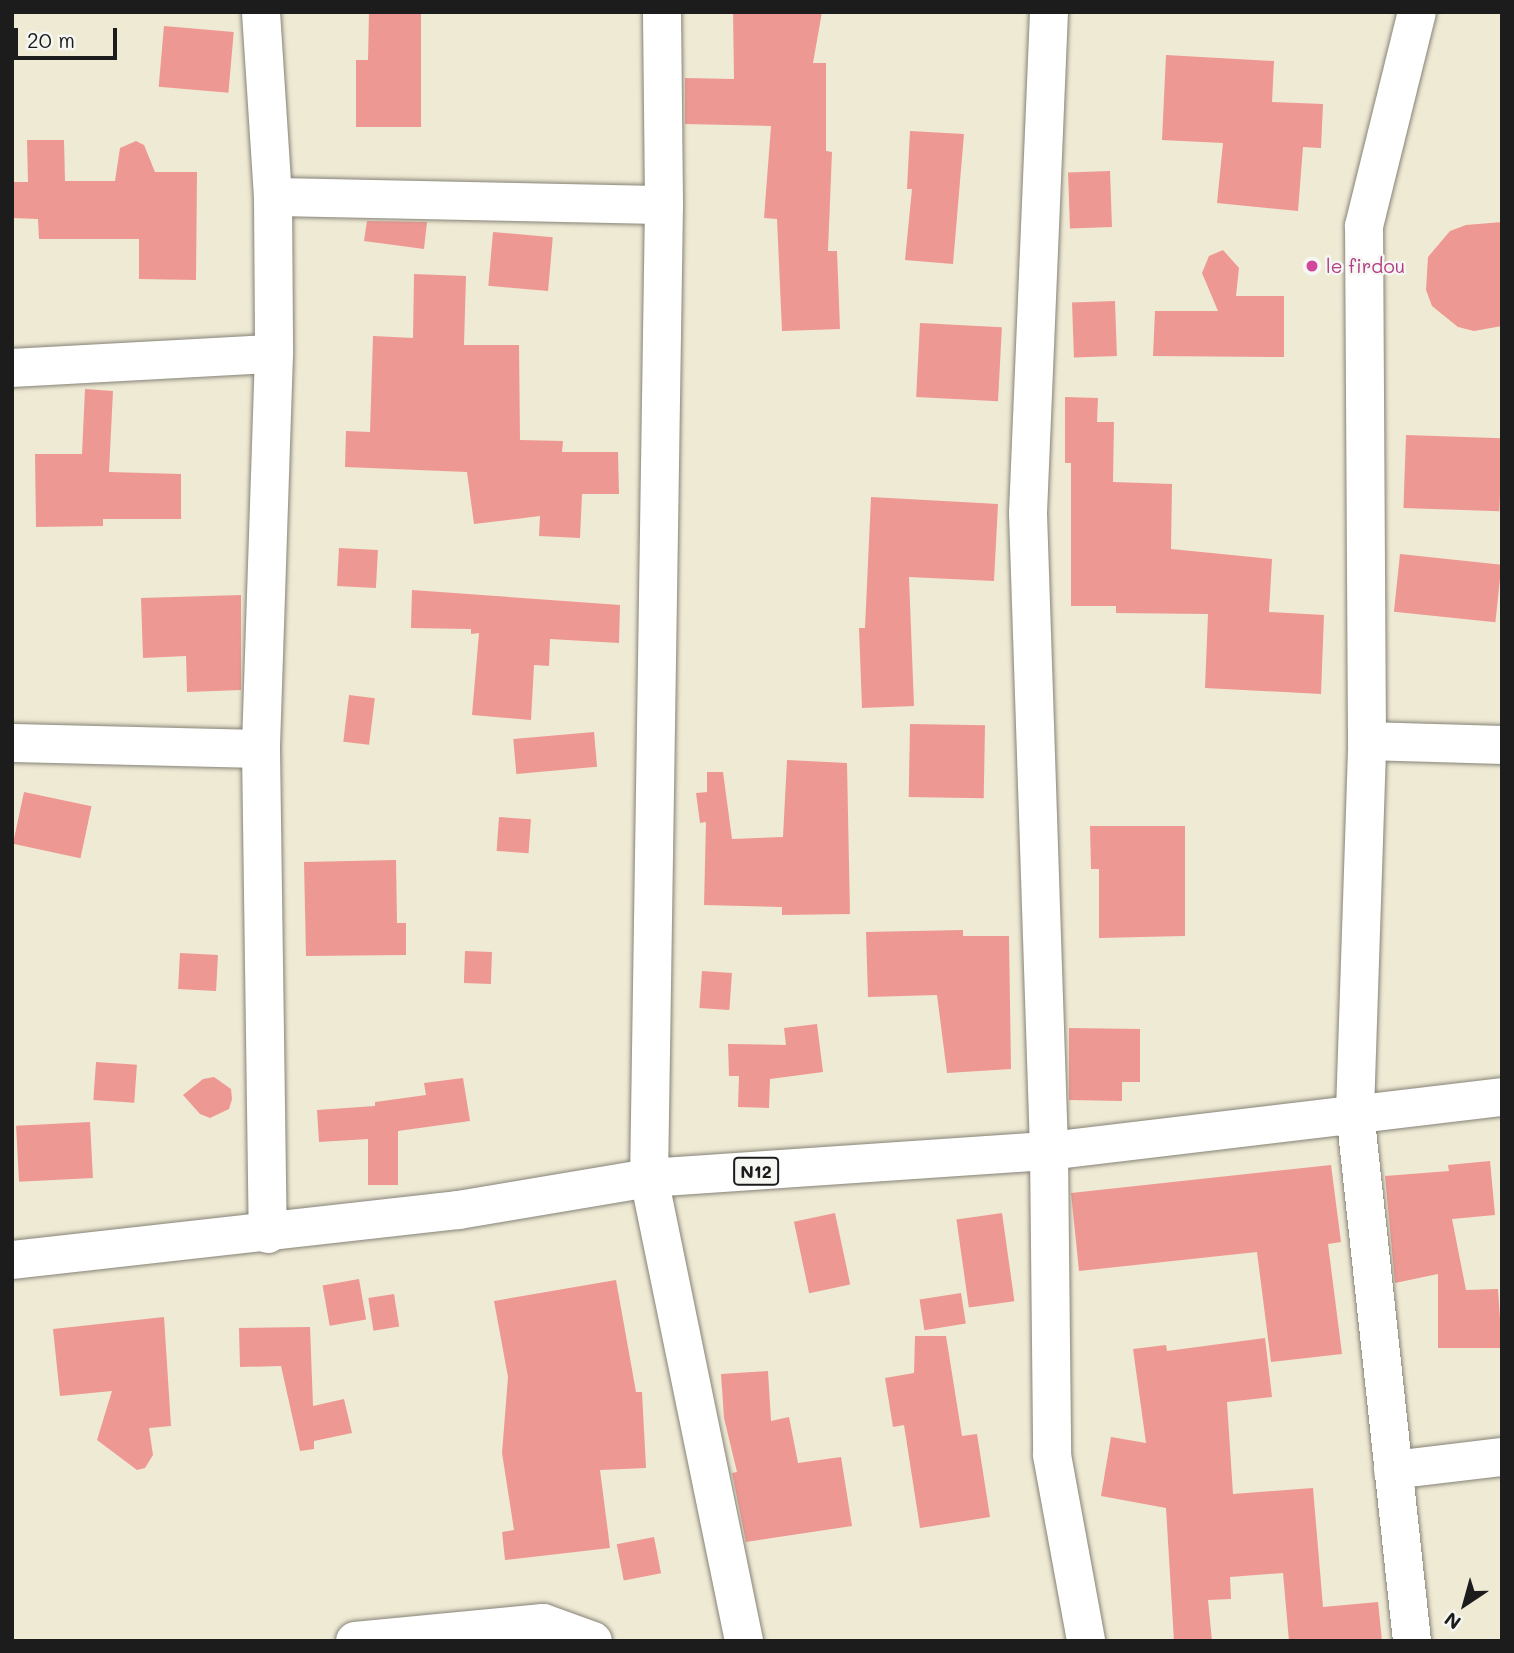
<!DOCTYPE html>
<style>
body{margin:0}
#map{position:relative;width:1514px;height:1653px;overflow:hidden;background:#efead4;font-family:Mali,sans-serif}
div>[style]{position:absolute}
.building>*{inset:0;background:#ee9893;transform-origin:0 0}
.roads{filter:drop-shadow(0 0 2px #868378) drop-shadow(0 0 2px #868378)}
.minor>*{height:38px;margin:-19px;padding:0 19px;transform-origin:19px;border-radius:19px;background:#fff}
.major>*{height:38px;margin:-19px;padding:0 19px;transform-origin:19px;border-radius:19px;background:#fff}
.dots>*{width:19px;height:19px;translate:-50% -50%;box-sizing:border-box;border:4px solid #f6f6f2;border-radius:50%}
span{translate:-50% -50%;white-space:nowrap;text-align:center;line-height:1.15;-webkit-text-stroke:5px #f6f6f2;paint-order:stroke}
.shield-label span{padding:2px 5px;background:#f6f6f2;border:2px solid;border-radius:5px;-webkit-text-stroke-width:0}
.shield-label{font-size:18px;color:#1c1c1c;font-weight:700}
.hotel-label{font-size:19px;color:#b23c85}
.left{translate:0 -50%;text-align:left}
.frame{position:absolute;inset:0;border:14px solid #1c1c1c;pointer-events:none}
.north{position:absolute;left:1430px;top:1569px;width:70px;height:70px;-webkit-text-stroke:5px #f6f6f2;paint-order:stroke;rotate:216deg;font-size:19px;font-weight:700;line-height:28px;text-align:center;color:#1c1c1c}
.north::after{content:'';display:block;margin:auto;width:24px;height:32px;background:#1c1c1c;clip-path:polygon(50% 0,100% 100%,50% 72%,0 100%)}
.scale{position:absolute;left:14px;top:28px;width:103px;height:32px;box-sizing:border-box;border:4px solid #1c1c1c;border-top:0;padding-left:9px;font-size:21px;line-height:24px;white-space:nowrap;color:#1c1c1c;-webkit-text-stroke:5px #f6f6f2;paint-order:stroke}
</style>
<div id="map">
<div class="building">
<div style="clip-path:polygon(369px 12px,421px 12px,421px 127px,356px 127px,356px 60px,368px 60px)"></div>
<div style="clip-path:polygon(733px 12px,822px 12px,813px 63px,826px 63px,826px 151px,832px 152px,828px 251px,837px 251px,840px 329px,782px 331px,777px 219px,764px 218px,771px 126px,685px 124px,685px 78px,734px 79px)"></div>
<div style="left:164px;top:26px;width:70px;height:61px;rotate:5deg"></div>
<div style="clip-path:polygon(1166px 55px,1274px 61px,1272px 102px,1323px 104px,1321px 148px,1303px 147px,1298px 211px,1217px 203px,1223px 143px,1162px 140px)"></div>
<div style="clip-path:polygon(910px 131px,964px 134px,953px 264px,905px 260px,912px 189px,907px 189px)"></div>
<div style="clip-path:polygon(27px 140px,64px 140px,65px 181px,115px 181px,120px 148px,136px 141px,144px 145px,155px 172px,197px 172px,196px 280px,139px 279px,139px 239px,39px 239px,38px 219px,12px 218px,12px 182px,28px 182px)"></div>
<div style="left:1110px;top:171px;width:56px;height:42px;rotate:88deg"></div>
<div style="clip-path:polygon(367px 221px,427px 222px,424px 249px,364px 241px)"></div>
<div style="clip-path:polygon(1502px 222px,1502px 326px,1474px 331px,1458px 327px,1432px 306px,1426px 290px,1428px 257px,1450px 231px,1466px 225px)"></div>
<div style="left:493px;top:232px;width:60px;height:54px;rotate:5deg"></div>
<div style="clip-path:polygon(1223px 250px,1239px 268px,1236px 296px,1284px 296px,1284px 357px,1153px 356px,1155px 311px,1218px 311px,1202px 273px,1209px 256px)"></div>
<div style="clip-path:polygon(414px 274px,466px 276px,464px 345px,519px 345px,520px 440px,563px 441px,562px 452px,618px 452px,619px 494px,582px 494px,580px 538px,539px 536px,540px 516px,474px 524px,467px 472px,345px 467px,346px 431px,370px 432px,373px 336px,413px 338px)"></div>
<div style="left:1115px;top:301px;width:55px;height:43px;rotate:88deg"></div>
<div style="left:920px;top:323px;width:82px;height:74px;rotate:3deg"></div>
<div style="clip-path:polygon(85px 389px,113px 391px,109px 472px,181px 474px,181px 519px,103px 519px,103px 526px,36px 527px,35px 454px,82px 454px)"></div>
<div style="clip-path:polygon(1065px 397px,1098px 398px,1097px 422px,1114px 422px,1113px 482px,1172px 484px,1171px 549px,1272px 559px,1269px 612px,1324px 615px,1321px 694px,1205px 688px,1208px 614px,1116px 613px,1116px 606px,1071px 606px,1071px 463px,1065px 463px)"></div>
<div style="left:1406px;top:435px;width:96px;height:73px;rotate:2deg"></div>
<div style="clip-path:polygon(871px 497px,998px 504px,994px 581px,909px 577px,914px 706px,862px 708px,859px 628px,865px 628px)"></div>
<div style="left:339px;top:548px;width:39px;height:38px;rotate:3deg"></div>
<div style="left:1400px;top:554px;width:102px;height:58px;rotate:6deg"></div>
<div style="clip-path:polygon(412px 590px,620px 605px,619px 643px,550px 639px,549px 666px,534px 665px,531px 720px,472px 715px,479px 633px,471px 634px,471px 629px,411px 628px)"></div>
<div style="clip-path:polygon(241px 595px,241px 690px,187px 692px,186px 656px,143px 658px,141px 598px)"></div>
<div style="left:349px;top:695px;width:26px;height:47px;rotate:7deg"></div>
<div style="left:910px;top:724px;width:75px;height:73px;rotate:1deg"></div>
<div style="left:594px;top:732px;width:35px;height:81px;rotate:85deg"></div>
<div style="clip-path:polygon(787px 760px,847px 763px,850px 914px,782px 915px,782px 907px,704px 905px,706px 822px,700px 823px,696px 793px,707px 792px,707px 772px,723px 772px,732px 839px,783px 837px)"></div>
<div style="left:24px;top:792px;width:69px;height:53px;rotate:12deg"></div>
<div style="left:499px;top:817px;width:32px;height:34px;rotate:4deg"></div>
<div style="clip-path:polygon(1090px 826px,1185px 826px,1185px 936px,1099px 938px,1099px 869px,1091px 869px)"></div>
<div style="clip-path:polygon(396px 860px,397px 923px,406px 923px,406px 955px,306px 956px,304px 862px)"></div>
<div style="clip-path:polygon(963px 930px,963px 936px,1009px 936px,1011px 1069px,947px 1073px,937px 995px,868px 997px,866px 932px)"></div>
<div style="left:465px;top:951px;width:27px;height:32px;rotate:2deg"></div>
<div style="left:180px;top:953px;width:38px;height:36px;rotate:3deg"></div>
<div style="left:702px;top:971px;width:30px;height:37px;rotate:4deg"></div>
<div style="clip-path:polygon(817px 1024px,823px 1072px,770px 1079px,769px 1108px,738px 1107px,739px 1076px,729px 1076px,728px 1044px,786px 1045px,784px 1028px)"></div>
<div style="clip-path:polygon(1069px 1028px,1140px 1029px,1140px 1082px,1122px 1082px,1122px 1101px,1069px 1100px)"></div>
<div style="left:96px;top:1062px;width:41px;height:38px;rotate:4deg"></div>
<div style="clip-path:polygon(214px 1077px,231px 1089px,232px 1099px,229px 1109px,210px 1118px,200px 1114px,183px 1095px,203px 1079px)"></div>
<div style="clip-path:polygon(463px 1078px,470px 1121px,398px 1131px,398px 1185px,368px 1185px,368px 1139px,319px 1142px,317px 1110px,375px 1106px,375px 1102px,426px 1095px,424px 1083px)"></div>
<div style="left:90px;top:1122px;width:56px;height:74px;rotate:87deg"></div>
<div style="clip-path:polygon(1490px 1161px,1495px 1215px,1452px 1219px,1466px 1290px,1498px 1289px,1502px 1348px,1438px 1348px,1438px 1274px,1395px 1283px,1385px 1176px,1449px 1171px,1448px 1165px)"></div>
<div style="clip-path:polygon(1331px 1165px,1341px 1242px,1328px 1244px,1342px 1354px,1271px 1362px,1257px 1252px,1079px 1271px,1071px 1193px)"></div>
<div style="left:835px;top:1213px;width:73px;height:42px;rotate:78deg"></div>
<div style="left:1002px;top:1213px;width:89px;height:46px;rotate:82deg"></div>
<div style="left:359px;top:1279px;width:41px;height:37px;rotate:80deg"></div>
<div style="clip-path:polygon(616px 1280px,636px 1392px,642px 1392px,646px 1468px,600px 1470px,610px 1548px,505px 1560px,502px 1532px,514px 1530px,502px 1453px,508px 1377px,494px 1301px)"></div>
<div style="left:961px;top:1293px;width:31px;height:42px;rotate:81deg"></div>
<div style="left:394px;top:1294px;width:33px;height:26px;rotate:81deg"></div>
<div style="clip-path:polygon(164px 1317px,171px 1426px,149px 1428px,153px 1455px,145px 1468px,137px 1470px,97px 1440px,112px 1391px,60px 1396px,53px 1329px)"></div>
<div style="clip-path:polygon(310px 1327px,313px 1406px,344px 1399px,352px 1433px,314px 1441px,314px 1449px,300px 1451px,281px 1366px,240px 1367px,239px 1328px)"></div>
<div style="clip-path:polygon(915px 1336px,946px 1336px,962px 1436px,977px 1434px,990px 1517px,920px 1528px,904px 1425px,893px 1427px,885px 1378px,914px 1373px)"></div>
<div style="clip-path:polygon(1265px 1338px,1272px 1397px,1227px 1402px,1233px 1494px,1313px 1488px,1323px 1607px,1378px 1602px,1382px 1641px,1289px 1641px,1283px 1573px,1230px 1577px,1231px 1599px,1208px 1600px,1212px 1641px,1174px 1641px,1166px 1508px,1101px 1496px,1111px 1437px,1146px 1443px,1133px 1349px,1166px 1345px,1167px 1351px)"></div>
<div style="clip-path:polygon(768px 1371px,771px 1421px,789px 1417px,798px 1463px,841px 1457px,852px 1526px,746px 1542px,732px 1473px,737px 1472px,724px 1418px,721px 1374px)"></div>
<div style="left:654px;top:1537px;width:37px;height:38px;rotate:79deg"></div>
</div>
<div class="roads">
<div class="minor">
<div style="left:261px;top:12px;width:185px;rotate:86.3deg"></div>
<div style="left:273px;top:197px;width:157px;rotate:89.6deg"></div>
<div style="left:274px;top:354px;width:395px;rotate:91.9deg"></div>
<div style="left:261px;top:749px;width:485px;rotate:89.2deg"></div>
<div style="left:662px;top:12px;width:193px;rotate:89.4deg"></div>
<div style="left:664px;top:205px;width:973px;rotate:90.88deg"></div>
<div style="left:649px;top:1178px;width:473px;rotate:78.4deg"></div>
<div style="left:1049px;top:12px;width:501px;rotate:92.4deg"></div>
<div style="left:1028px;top:513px;width:638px;rotate:88.11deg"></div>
<div style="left:1049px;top:1151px;width:304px;rotate:89.4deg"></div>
<div style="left:1052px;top:1455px;width:189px;rotate:79.6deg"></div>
<div style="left:273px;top:197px;width:391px;rotate:1.2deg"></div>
<div style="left:12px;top:368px;width:262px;rotate:-3.1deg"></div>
<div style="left:1367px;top:741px;width:135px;rotate:1.7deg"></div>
<div style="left:12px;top:743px;width:249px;rotate:1.4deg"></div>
<div style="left:1393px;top:1470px;width:110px;rotate:-6.8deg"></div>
<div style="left:355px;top:1641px;width:189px;rotate:-5.5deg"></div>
<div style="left:543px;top:1623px;width:53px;rotate:19.8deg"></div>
<div style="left:1412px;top:1641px;width:532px;rotate:-96.15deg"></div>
<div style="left:1355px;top:1112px;width:371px;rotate:-88.1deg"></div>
<div style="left:1367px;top:741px;width:515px;rotate:-90.33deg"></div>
<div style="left:1364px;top:226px;width:220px;rotate:-76.1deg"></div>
</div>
<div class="major">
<div style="left:12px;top:1260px;width:449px;rotate:-6.4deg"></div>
<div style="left:458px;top:1210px;width:194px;rotate:-9.5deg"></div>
<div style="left:649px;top:1178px;width:401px;rotate:-3.9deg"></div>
<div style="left:1049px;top:1151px;width:456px;rotate:-6.8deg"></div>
</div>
</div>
<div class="dots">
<div style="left:1312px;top:266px;background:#d1479c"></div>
</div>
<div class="shield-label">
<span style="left:756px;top:1171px">N12</span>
</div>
<div class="hotel-label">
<span class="left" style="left:1326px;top:266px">le firdou</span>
</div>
<div class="frame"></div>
<div class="north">N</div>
<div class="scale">20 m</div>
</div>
